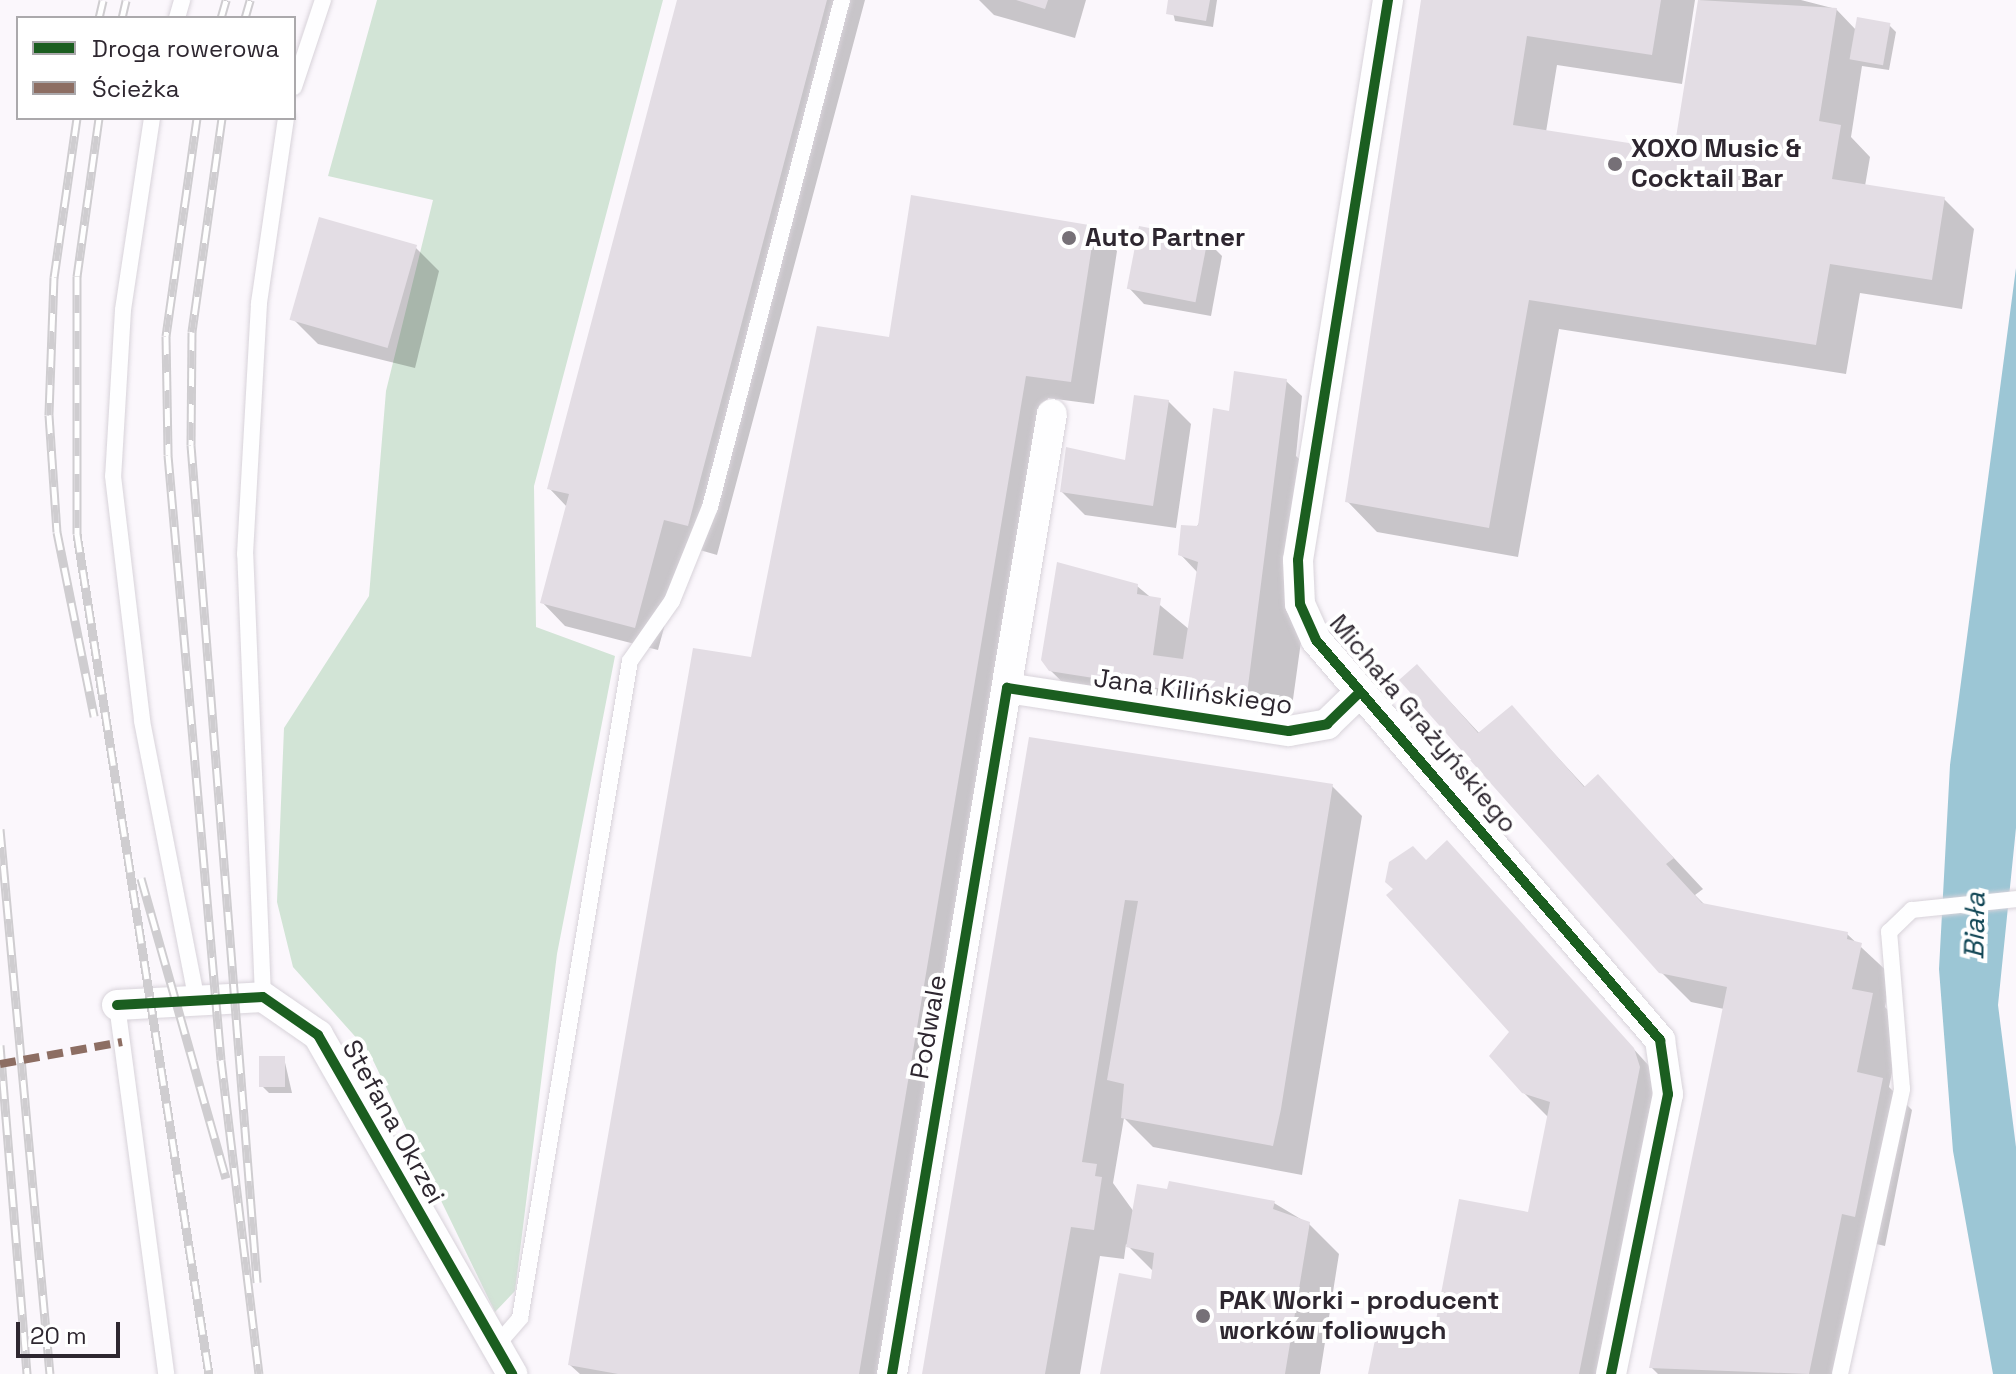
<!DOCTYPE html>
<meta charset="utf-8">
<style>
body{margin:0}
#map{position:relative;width:2016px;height:1374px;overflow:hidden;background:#fbf7fc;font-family:"Space Grotesk",sans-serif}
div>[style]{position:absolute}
.green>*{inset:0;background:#d2e4d6}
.water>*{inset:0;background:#9cc6d5}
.shadow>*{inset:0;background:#0003}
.building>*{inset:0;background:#e3dde4;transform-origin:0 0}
.roads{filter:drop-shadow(0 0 2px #d8d3da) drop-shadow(0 0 2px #d8d3da)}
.lane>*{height:16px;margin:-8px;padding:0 8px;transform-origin:8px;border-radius:8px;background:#fefeff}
.street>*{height:30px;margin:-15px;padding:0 15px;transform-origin:15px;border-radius:15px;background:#fefeff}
.rail>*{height:9px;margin-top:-4.5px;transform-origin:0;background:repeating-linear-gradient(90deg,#fff 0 18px,#cfcdd0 0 36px);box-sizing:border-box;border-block:2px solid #cfcdd0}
.quiet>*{height:8px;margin-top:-4px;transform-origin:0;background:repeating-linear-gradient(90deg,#8d6e63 0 16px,transparent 0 24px)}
.cycleway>*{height:10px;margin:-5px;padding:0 5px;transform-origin:5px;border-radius:5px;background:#1b5e20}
.dots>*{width:22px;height:22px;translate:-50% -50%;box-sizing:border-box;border:4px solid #fff;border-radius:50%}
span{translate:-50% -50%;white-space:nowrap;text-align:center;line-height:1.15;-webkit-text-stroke:8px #fff;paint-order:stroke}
.poi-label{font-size:26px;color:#2e2730;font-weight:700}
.left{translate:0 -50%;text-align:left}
.street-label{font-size:26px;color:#2e2730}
.water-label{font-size:28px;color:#124756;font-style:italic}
.legend{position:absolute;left:16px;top:16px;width:280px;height:104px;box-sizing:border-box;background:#fff;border:2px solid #aba9ac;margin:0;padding:10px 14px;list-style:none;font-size:24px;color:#2e2730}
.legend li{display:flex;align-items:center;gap:16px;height:40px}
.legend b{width:40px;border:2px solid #aba9ac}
.scale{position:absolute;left:16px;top:1322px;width:104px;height:36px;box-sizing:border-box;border:4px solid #2e2730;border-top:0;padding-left:10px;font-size:24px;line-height:28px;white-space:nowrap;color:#2e2730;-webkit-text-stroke:6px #fff;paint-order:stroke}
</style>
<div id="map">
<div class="green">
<div style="clip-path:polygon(377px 0,663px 0,534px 486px,536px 627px,615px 656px,557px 954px,515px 1291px,495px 1312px,369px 1052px,293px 967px,277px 902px,284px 728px,369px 596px,386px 391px,433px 200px,328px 176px)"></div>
</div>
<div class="water">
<div style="clip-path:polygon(2016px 268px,2016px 828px,1998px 1005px,2016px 1147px,2016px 1374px,1993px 1374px,1953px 1151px,1939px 969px,1950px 765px)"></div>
</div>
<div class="shadow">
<div style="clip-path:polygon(679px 0,865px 0,717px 555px,686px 546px,658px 650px,565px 626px,542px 602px,567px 507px,549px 488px)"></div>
<div style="clip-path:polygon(979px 0,1086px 0,1075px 38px,994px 15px)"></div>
<div style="clip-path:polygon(1170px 0,1217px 0,1213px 27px,1175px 21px)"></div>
<div style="clip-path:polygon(1424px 0,1695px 0,1682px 84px,1557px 65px,1546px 132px,1676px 152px,1700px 0,1801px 0,1836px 9px,1856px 30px,1889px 25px,1896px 32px,1889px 70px,1862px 66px,1851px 137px,1870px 157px,1865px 186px,1944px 199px,1974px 229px,1962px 309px,1860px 293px,1846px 374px,1559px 329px,1518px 557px,1377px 532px,1347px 501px)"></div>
<div style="clip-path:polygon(1094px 228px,1117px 251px,1094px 404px,1048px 398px,885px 1374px,580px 1374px,570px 1365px,752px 660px,891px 340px)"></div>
<div style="clip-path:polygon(1207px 241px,1222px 256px,1211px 316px,1144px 304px,1129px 288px)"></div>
<div style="clip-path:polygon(416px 248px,439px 271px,415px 368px,318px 344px,295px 321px)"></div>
<div style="clip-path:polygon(1286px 381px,1302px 396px,1296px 456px,1323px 482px,1287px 743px,1093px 712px,1050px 670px,1137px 586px,1190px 630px,1198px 573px,1180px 554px)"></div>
<div style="clip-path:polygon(1168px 401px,1191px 424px,1176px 528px,1085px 515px,1062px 492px,1127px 462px)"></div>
<div style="clip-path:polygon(1417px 666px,1480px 734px,1512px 708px,1586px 788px,1598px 777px,1703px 889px,1695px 895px,1705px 905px,1847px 934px,1891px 975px,1885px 1007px,1902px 1025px,1889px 1087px,1912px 1110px,1885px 1246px,1872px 1243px,1845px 1374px,1658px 1374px,1651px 1367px,1724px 1009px,1691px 1002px,1660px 971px)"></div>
<div style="clip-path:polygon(1031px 739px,1332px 786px,1362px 816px,1302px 1175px,1153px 1147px,1124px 1118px,1113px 1183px,1134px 1212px,1274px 1203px,1309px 1224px,1339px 1254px,1320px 1374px,1102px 1374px,1153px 1282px,1154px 1272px,1126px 1244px,1124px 1259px,1100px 1256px,1080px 1374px,924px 1374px)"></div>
<div style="clip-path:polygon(1447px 843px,1650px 1067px,1662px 1091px,1614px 1374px,1370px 1374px,1434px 1343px,1530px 1215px,1549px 1118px,1523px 1092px,1512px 1032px,1426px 862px)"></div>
<div style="clip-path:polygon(284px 1058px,292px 1093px,269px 1093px,262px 1086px)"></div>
</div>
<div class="building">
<div style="clip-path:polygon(677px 0,827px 0,688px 526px,664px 520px,635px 628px,540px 603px,569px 494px,547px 489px)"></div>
<div style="clip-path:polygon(1016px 0,1048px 0,1045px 9px)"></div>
<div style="clip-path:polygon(1168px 0,1210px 0,1206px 21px,1166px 14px)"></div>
<div style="clip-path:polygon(1421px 0,1661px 0,1652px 55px,1527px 36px,1513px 125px,1674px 150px,1698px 0,1837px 8px,1819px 121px,1841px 125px,1832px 179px,1945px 197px,1932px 280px,1830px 264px,1816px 345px,1529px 300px,1489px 528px,1345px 502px)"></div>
<div style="left:1857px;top:17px;width:34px;height:43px;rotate:10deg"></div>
<div style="clip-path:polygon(911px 195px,1095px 226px,1071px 382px,1026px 376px,859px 1374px,618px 1374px,568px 1365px,693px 648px,751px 657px,817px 326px,889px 337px)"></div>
<div style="left:319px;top:217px;width:102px;height:107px;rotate:16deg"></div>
<div style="left:1139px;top:226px;width:70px;height:64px;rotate:11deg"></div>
<div style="clip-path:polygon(1234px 371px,1287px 379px,1246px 702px,1049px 671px,1041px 660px,1057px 562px,1138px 584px,1137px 594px,1161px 598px,1153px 655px,1183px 659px,1198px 562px,1178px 555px,1181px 525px,1198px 526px,1213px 408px,1229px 411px)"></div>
<div style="clip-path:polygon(1134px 395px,1169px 400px,1153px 506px,1060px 492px,1066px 447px,1125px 460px)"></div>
<div style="clip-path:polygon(1417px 664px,1478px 733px,1512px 705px,1584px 787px,1598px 774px,1674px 858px,1666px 864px,1702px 903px,1848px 932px,1847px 939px,1862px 943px,1852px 989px,1873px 993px,1857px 1072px,1883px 1078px,1855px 1217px,1842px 1214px,1809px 1374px,1649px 1368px,1727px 987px,1659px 973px,1399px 680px)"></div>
<div style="clip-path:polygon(1029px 737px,1333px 784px,1281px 1109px,1273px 1146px,1121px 1118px,1124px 1084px,1107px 1080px,1138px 901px,1125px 900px,1082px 1162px,1097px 1164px,1095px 1176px,1102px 1177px,1094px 1230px,1071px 1227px,1045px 1374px,922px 1374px)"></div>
<div style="clip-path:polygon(1447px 840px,1634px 1048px,1640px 1067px,1579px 1374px,1368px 1374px,1377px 1330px,1432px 1341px,1459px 1199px,1528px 1212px,1550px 1102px,1522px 1093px,1489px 1056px,1509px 1032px,1386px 895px,1393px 889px,1385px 882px,1389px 862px,1413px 846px,1426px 860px)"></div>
<div style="left:259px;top:1056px;width:26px;height:31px"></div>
<div style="clip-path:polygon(1169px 1181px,1275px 1201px,1273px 1209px,1310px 1222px,1285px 1374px,1100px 1374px,1119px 1273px,1151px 1279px,1154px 1253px,1126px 1247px,1137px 1184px,1167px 1189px)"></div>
</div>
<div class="roads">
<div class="lane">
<div style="left:177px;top:18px;width:19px;rotate:-74deg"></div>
<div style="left:294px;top:87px;width:92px;rotate:-71.6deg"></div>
<div style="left:152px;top:118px;width:194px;rotate:98.6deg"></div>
<div style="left:123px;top:310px;width:166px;rotate:93.4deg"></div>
<div style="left:113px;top:476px;width:247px;rotate:83.2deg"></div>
<div style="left:142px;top:721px;width:280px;rotate:78.9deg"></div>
<div style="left:263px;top:997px;width:443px;rotate:-92.3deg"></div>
<div style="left:245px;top:554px;width:251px;rotate:-86.8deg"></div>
<div style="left:259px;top:303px;width:187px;rotate:-81.7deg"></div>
<div style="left:117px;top:1005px;width:372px;rotate:82.4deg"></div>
<div style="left:496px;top:1346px;width:37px;rotate:-49deg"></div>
<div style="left:520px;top:1318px;width:666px;rotate:-80.5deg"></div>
<div style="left:630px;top:661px;width:73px;rotate:-55deg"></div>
<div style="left:672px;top:601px;width:101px;rotate:-68deg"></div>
<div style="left:710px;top:507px;width:524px;rotate:-75.41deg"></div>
<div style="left:1840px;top:1374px;width:292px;rotate:-77.7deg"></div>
<div style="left:1902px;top:1089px;width:158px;rotate:-94.7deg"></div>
<div style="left:1889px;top:932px;width:32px;rotate:-44deg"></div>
<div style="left:1912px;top:910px;width:105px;rotate:-6deg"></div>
</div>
<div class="street">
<div style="left:1388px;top:0;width:567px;rotate:99.13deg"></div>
<div style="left:1298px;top:560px;width:44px;rotate:87.4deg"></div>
<div style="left:1300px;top:604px;width:39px;rotate:66deg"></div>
<div style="left:1316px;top:640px;width:528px;rotate:49.3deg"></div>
<div style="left:1660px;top:1040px;width:55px;rotate:81.6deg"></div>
<div style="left:1668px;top:1094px;width:286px;rotate:101.5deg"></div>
<div style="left:1007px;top:688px;width:285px;rotate:8.7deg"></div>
<div style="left:1289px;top:731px;width:39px;rotate:-10deg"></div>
<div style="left:1327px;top:724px;width:46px;rotate:-44.1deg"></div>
<div style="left:117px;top:1005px;width:146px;rotate:-3.1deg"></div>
<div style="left:263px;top:997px;width:67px;rotate:34.6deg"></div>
<div style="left:318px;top:1035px;width:391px;rotate:60.2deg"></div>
<div style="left:892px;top:1374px;width:973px;rotate:-80.54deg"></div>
</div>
</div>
<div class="rail">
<div style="left:99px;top:18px;width:18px;rotate:-77deg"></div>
<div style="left:122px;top:18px;width:18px;rotate:-77deg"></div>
<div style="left:221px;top:18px;width:19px;rotate:-74deg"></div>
<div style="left:245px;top:18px;width:19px;rotate:-74deg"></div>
<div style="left:77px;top:118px;width:161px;rotate:98.2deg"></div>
<div style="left:54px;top:277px;width:138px;rotate:92.1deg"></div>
<div style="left:49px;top:415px;width:117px;rotate:86.1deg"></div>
<div style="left:57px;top:532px;width:188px;rotate:78.6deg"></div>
<div style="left:99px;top:118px;width:160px;rotate:97.9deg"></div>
<div style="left:77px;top:276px;width:258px;rotate:90deg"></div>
<div style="left:77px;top:534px;width:850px;rotate:81.07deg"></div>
<div style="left:197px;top:118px;width:220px;rotate:98.1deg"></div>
<div style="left:166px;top:336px;width:119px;rotate:89deg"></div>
<div style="left:168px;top:455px;width:607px;rotate:84.99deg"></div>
<div style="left:221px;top:1060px;width:316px;rotate:83.1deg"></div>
<div style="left:222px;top:118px;width:216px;rotate:98deg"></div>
<div style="left:192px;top:332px;width:113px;rotate:90.5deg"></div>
<div style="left:191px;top:445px;width:840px;rotate:85.49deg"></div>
<div style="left:0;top:829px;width:547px;rotate:84.76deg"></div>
<div style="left:141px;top:878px;width:312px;rotate:74.2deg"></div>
<div style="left:0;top:1045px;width:330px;rotate:85.3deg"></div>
</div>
<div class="quiet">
<div style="left:0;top:1064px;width:124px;rotate:-10.2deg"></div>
</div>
<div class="cycleway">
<div style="left:1388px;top:0;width:567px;rotate:99.13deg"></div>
<div style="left:1298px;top:560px;width:44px;rotate:87.4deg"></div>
<div style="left:1300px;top:604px;width:39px;rotate:66deg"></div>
<div style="left:1316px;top:640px;width:528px;rotate:49.3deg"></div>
<div style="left:1660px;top:1040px;width:55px;rotate:81.6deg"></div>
<div style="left:1668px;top:1094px;width:286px;rotate:101.5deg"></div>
<div style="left:117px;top:1005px;width:146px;rotate:-3.1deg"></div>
<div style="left:263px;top:997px;width:67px;rotate:34.6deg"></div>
<div style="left:318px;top:1035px;width:391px;rotate:60.2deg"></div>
<div style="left:892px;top:1374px;width:696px;rotate:-80.48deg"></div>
<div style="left:1007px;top:688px;width:285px;rotate:8.7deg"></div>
<div style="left:1289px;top:731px;width:39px;rotate:-10deg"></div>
<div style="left:1327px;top:724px;width:46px;rotate:-44.1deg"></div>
</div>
<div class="dots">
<div style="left:1615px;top:164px;background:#767077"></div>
<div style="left:1069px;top:238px;background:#767077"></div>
<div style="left:1203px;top:1316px;background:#767077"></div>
</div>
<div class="poi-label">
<span class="left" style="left:1631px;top:164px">XOXO Music &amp;<br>Cocktail Bar</span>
<span class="left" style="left:1085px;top:238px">Auto Partner</span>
<span class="left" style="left:1219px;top:1316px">PAK Worki - producent<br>worków foliowych</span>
</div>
<div class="street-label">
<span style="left:1193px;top:692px;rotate:8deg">Jana Kilińskiego</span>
<span style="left:1423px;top:724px;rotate:50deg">Michała Grażyńskiego</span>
<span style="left:929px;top:1027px;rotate:-80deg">Podwale</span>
<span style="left:393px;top:1122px;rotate:61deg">Stefana Okrzei</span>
</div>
<div class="water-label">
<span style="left:1974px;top:926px;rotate:-89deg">Biała</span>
</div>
<ul class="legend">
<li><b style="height:10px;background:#1b5e20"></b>Droga rowerowa</li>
<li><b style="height:10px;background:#8d6e63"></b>Ścieżka</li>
</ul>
<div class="scale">20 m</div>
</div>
